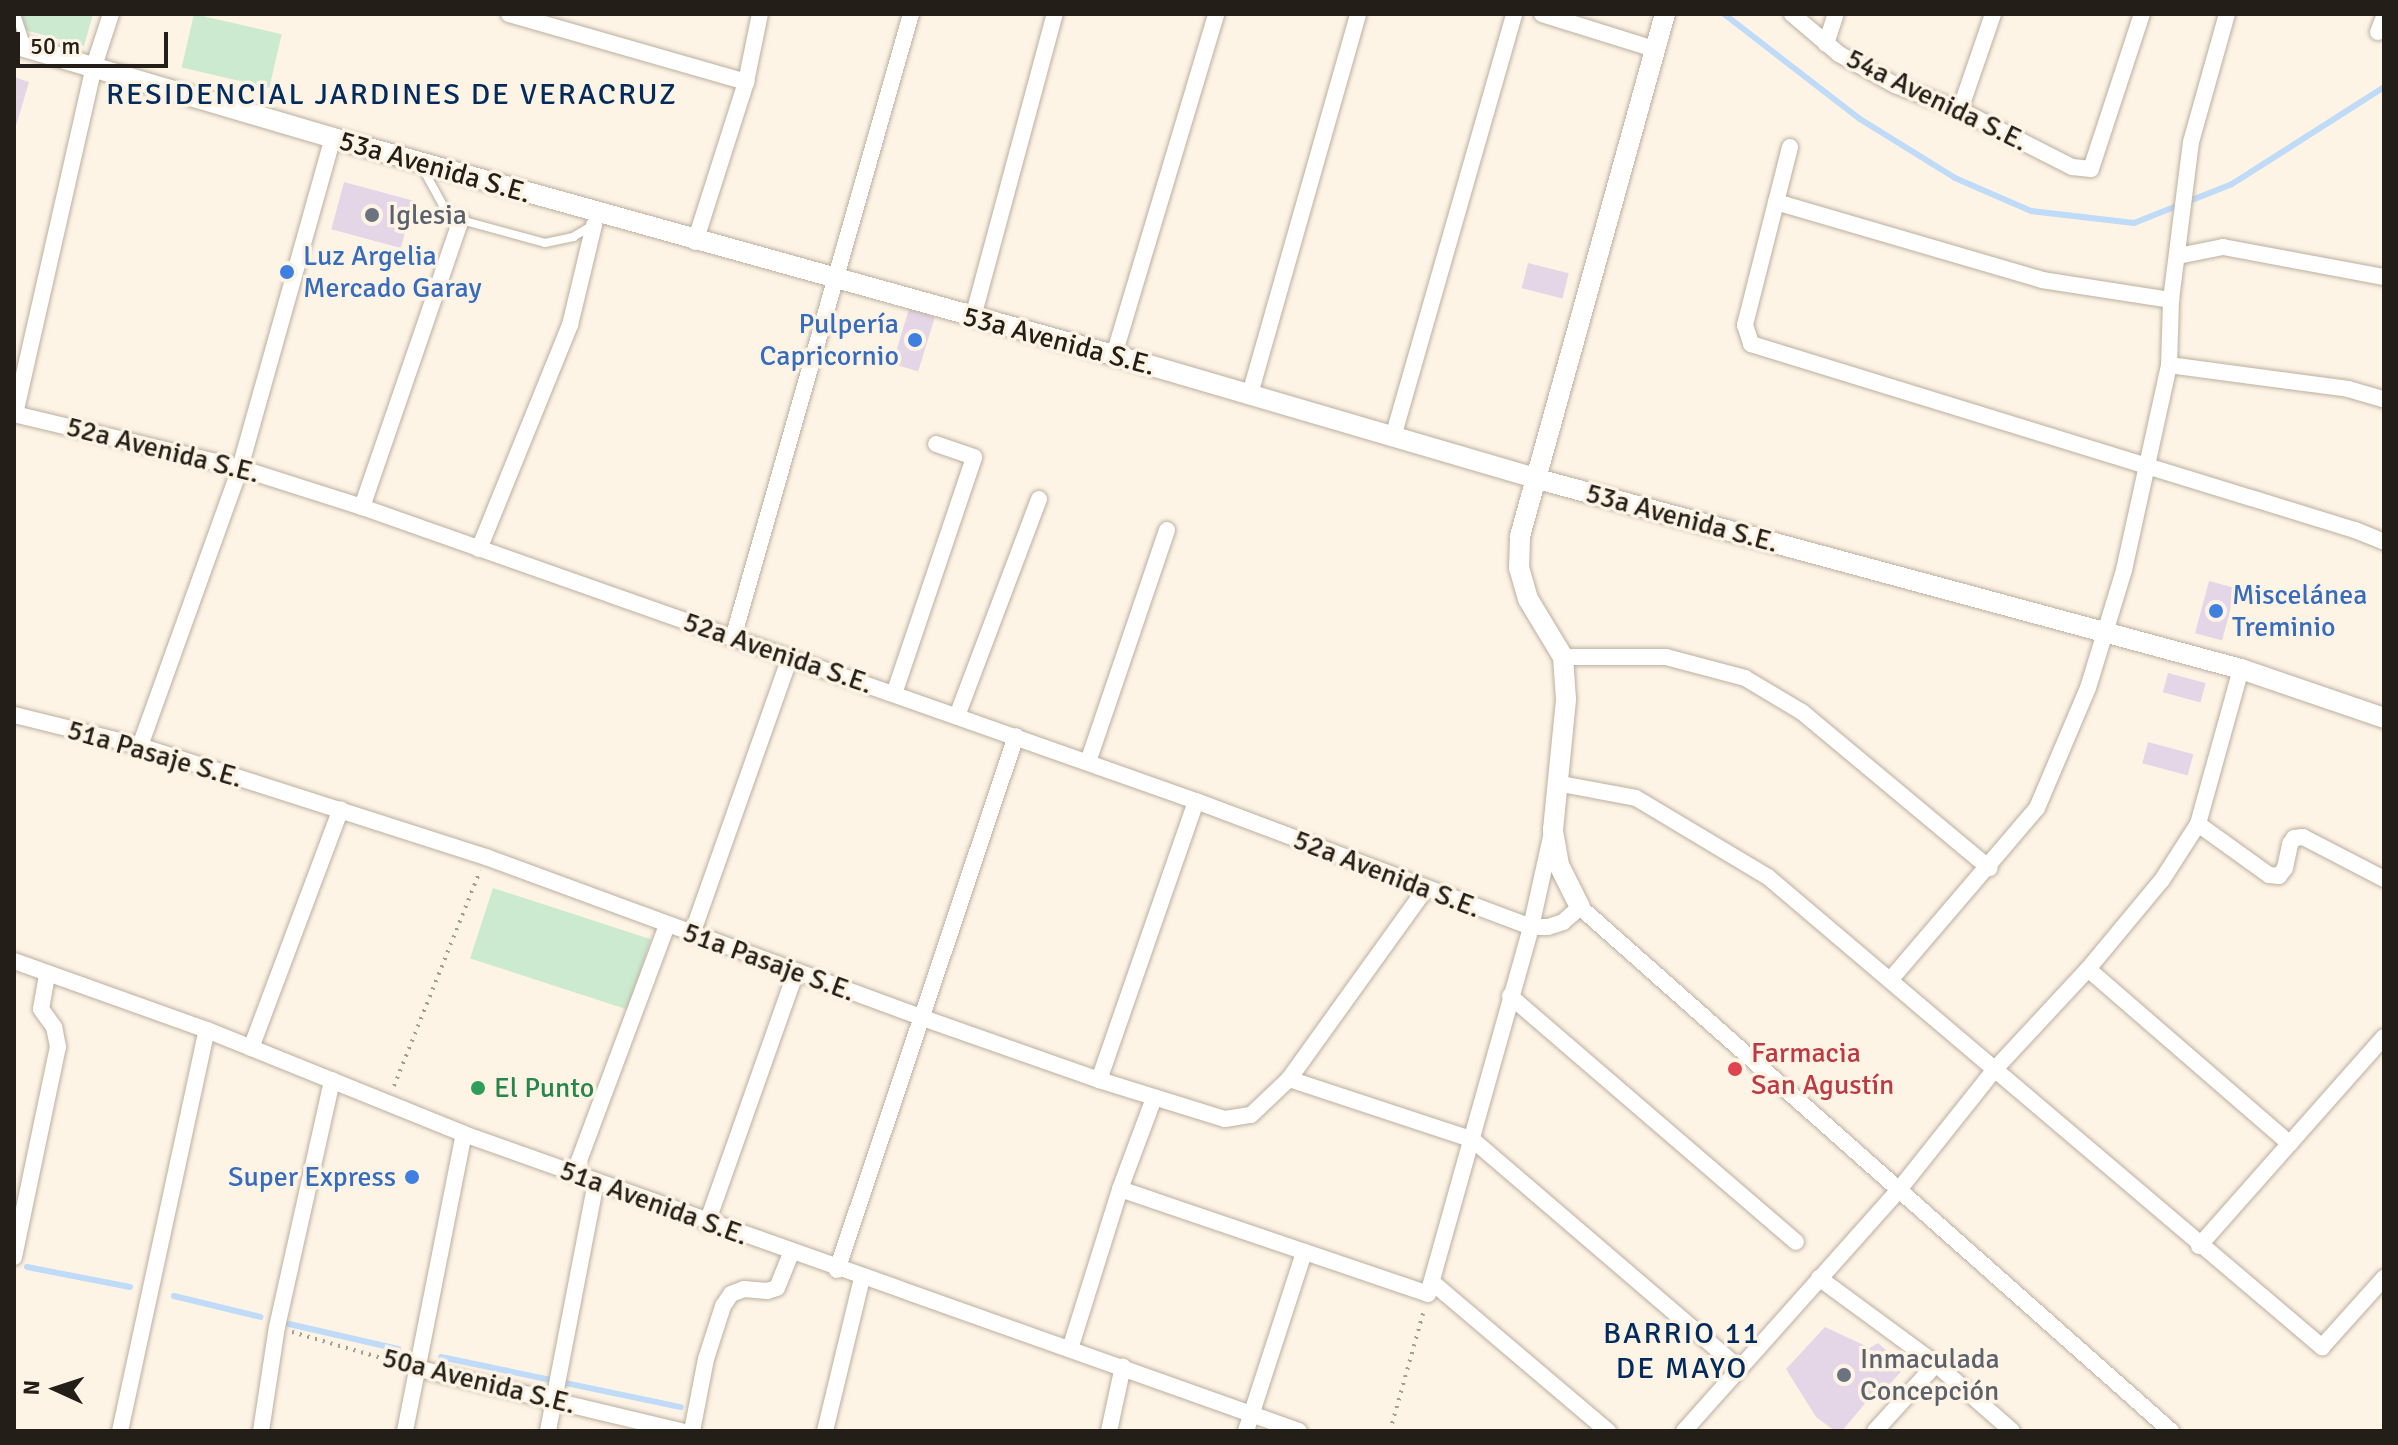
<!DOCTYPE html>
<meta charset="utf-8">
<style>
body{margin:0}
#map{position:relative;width:2398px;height:1445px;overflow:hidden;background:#fef4e6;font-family:Signika,sans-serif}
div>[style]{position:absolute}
.green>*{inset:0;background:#cceacf;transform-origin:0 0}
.stream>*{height:6px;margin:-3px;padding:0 3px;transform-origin:3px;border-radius:3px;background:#bfdbf7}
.building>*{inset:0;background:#e4d6e6;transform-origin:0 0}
.path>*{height:4px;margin-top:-2px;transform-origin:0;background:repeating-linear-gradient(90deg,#a59d92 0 2px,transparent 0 8px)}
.roads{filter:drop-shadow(0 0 2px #bbaf9f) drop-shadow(0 0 2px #bbaf9f)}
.service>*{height:8px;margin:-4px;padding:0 4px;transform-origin:4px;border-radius:4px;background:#fff}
.minor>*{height:16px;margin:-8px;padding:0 8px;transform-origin:8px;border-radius:8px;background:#fff}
.tertiary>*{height:20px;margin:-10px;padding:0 10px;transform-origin:10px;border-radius:10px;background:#fff}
.dots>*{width:22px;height:22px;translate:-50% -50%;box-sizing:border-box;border:4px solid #fef4e6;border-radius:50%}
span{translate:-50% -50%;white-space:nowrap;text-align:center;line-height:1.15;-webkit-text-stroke:7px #fef4e6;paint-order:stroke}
.street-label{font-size:28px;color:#231f18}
.worship-label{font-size:28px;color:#5b616d}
.left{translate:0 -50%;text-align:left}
.shop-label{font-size:28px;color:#366cbe}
.right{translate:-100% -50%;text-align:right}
.health-label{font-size:28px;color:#be3a42}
.leisure-label{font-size:28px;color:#27864d}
.neighbourhood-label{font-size:30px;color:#022b5d;letter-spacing:2px}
.frame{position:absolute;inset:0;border:16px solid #231f18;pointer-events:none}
.north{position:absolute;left:16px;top:1349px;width:80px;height:80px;-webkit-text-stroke:6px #fef4e6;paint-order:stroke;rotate:273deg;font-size:22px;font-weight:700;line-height:32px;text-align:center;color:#231f18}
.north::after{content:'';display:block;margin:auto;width:28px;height:36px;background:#231f18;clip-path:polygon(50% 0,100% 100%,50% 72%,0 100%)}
.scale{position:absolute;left:16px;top:32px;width:152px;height:36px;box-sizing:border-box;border:4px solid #231f18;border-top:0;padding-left:10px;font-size:24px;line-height:28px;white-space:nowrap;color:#231f18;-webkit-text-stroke:6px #fef4e6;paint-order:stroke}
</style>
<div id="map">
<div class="green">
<div style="clip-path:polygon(14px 14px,93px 14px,84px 46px,14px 27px)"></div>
<div style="left:194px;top:14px;width:90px;height:55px;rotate:13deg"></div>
<div style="left:493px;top:888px;width:166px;height:74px;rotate:18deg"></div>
</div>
<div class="stream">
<div style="left:1724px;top:14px;width:172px;rotate:37.7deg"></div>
<div style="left:1860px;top:119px;width:112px;rotate:31.8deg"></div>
<div style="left:1955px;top:178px;width:83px;rotate:23.5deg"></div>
<div style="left:2031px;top:211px;width:104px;rotate:6.6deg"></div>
<div style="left:2134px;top:223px;width:105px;rotate:-21.7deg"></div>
<div style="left:2232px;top:184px;width:180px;rotate:-32.5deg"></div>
<div style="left:27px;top:1267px;width:105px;rotate:11deg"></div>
<div style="left:174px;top:1296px;width:89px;rotate:13.6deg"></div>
<div style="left:289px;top:1324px;width:112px;rotate:12.9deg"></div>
<div style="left:441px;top:1357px;width:245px;rotate:11.8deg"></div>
</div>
<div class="building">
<div style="clip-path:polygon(14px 77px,29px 82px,15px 129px,14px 129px)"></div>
<div style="left:344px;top:182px;width:72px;height:49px;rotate:15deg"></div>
<div style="left:1528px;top:263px;width:42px;height:26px;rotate:14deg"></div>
<div style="left:909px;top:309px;width:27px;height:57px;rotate:17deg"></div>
<div style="left:2209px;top:581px;width:28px;height:54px;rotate:15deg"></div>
<div style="left:2168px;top:673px;width:39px;height:20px;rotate:15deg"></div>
<div style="left:2148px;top:742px;width:47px;height:22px;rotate:15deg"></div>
<div style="clip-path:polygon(1825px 1327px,1870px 1348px,1878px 1343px,1905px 1367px,1889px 1385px,1883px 1382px,1842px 1431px,1835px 1431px,1816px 1417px,1786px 1369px)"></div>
</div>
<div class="path">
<div style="left:394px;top:1086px;width:232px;rotate:-68.2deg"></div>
<div style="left:292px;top:1332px;width:111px;rotate:16.2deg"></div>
<div style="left:1390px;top:1431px;width:126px;rotate:-74.3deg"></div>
</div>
<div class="roads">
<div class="service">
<div style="left:16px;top:14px;width:35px;rotate:72deg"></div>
<div style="left:422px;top:167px;width:48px;rotate:61.3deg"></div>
<div style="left:445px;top:209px;width:19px;rotate:35deg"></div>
<div style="left:461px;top:220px;width:87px;rotate:15.3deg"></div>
<div style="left:545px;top:243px;width:29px;rotate:-12deg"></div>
<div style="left:573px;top:237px;width:23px;rotate:-31deg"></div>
</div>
<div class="minor">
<div style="left:509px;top:14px;width:247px;rotate:16deg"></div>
<div style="left:1542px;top:14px;width:117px;rotate:17.4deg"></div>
<div style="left:1792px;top:14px;width:62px;rotate:40.4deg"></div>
<div style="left:1839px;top:54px;width:64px;rotate:29deg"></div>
<div style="left:1895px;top:85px;width:70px;rotate:21deg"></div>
<div style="left:1960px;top:110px;width:126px;rotate:27deg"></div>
<div style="left:2072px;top:167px;width:19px;rotate:6deg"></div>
<div style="left:2091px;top:169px;width:163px;rotate:-71.8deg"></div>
<div style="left:2378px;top:32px;width:16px;rotate:-68deg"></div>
<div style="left:1826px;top:44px;width:32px;rotate:-72deg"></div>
<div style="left:1960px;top:110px;width:102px;rotate:-71deg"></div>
<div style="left:1790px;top:147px;width:184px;rotate:104.2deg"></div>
<div style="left:1745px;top:325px;width:20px;rotate:72deg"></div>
<div style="left:1751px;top:344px;width:632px;rotate:17.12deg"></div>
<div style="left:2355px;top:530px;width:31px;rotate:22deg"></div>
<div style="left:1776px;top:202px;width:277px;rotate:16.3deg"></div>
<div style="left:2042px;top:280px;width:131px;rotate:8.8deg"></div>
<div style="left:695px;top:242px;width:168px;rotate:-72.3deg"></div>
<div style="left:746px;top:82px;width:69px;rotate:-78.4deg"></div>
<div style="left:2178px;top:256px;width:46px;rotate:-11.3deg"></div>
<div style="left:2223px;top:247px;width:164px;rotate:10.6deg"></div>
<div style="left:973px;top:317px;width:314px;rotate:-74.9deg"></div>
<div style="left:1114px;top:355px;width:356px;rotate:-73.3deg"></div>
<div style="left:2169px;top:365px;width:181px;rotate:7.6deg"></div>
<div style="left:2348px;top:389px;width:37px;rotate:16deg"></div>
<div style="left:1250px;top:394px;width:395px;rotate:-74.1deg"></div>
<div style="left:14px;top:414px;width:232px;rotate:13.4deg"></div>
<div style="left:240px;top:468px;width:128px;rotate:17.7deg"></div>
<div style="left:362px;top:507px;width:884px;rotate:19.42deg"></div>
<div style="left:1196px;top:801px;width:358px;rotate:20.6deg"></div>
<div style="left:1531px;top:927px;width:17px"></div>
<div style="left:1548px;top:927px;width:16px;rotate:-18deg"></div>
<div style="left:1563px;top:922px;width:23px;rotate:-41deg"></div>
<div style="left:1580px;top:907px;width:790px;rotate:41.56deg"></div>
<div style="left:15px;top:414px;width:357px;rotate:-77.2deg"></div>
<div style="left:94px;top:66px;width:55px;rotate:-71.9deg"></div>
<div style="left:1393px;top:437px;width:440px;rotate:-74deg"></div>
<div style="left:362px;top:507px;width:304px;rotate:-71deg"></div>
<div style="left:479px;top:549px;width:242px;rotate:-67.9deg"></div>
<div style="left:570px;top:325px;width:103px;rotate:-76.5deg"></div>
<div style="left:733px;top:638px;width:649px;rotate:-74.08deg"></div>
<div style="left:1563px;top:657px;width:103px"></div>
<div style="left:1666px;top:657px;width:82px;rotate:14.9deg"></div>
<div style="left:1745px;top:678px;width:66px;rotate:30.8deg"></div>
<div style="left:1802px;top:712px;width:244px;rotate:39.8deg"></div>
<div style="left:894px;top:694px;width:250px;rotate:-71.3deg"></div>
<div style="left:974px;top:457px;width:40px;rotate:-161.1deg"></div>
<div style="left:14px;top:715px;width:130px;rotate:13.8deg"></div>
<div style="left:140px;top:746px;width:363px;rotate:17.8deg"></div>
<div style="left:486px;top:857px;width:466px;rotate:20.2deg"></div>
<div style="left:923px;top:1018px;width:187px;rotate:19.4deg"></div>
<div style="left:1099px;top:1080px;width:132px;rotate:17.2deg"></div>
<div style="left:1225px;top:1119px;width:26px;rotate:-9deg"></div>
<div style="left:1251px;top:1115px;width:52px;rotate:-43.5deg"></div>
<div style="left:1289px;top:1079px;width:233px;rotate:-54.3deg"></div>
<div style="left:957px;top:716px;width:232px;rotate:-69.3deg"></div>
<div style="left:140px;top:746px;width:295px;rotate:-70.2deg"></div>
<div style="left:240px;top:468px;width:343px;rotate:-74.3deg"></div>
<div style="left:1088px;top:762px;width:245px;rotate:-71.2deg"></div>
<div style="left:1556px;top:783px;width:81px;rotate:10.6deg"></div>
<div style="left:1636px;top:798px;width:154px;rotate:30.9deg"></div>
<div style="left:1768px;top:877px;width:727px;rotate:40.31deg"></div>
<div style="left:2322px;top:1347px;width:93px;rotate:-48.1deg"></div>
<div style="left:2198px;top:824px;width:87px;rotate:35.7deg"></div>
<div style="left:2269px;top:875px;width:10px;rotate:6deg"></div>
<div style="left:2279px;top:876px;width:10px;rotate:-53deg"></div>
<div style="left:2285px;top:868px;width:25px;rotate:-78deg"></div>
<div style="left:2290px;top:844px;width:7px;rotate:-56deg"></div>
<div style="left:2294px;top:838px;width:9px;rotate:-6deg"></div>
<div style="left:2303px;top:837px;width:91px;rotate:27.4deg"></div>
<div style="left:692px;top:934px;width:293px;rotate:-70.5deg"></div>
<div style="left:14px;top:961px;width:205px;rotate:19.7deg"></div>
<div style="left:207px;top:1030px;width:277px;rotate:22deg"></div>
<div style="left:464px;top:1134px;width:886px;rotate:19.58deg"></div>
<div style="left:2088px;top:969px;width:267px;rotate:40.9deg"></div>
<div style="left:1891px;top:979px;width:225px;rotate:-49.5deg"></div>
<div style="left:2037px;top:808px;width:130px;rotate:-67deg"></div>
<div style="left:2088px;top:688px;width:123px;rotate:-73deg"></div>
<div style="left:2124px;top:570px;width:210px;rotate:-77.6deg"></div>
<div style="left:2169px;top:365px;width:65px;rotate:-88.2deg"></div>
<div style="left:2171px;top:300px;width:159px;rotate:-82.8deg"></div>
<div style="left:2191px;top:142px;width:133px;rotate:-74.3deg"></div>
<div style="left:1510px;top:996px;width:377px;rotate:40.7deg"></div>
<div style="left:251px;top:1048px;width:255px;rotate:-69.4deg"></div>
<div style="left:1289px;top:1079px;width:194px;rotate:18.3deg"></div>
<div style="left:1473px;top:1140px;width:350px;rotate:40.6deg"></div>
<div style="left:1099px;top:1080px;width:295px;rotate:-70.8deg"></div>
<div style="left:574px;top:1174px;width:266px;rotate:-69.5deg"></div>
<div style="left:1120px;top:1189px;width:325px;rotate:18.8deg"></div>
<div style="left:1428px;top:1294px;width:381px;rotate:-74.3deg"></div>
<div style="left:1531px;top:927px;width:92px;rotate:-77.5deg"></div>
<div style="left:707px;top:1223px;width:266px;rotate:-70.5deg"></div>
<div style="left:2199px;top:1246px;width:279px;rotate:-48.5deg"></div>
<div style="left:14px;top:1257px;width:215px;rotate:-78.2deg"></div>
<div style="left:58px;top:1047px;width:20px;rotate:-101deg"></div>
<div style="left:54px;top:1027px;width:22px;rotate:-126deg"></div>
<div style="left:41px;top:1009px;width:36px;rotate:-80deg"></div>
<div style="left:837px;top:1270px;width:563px;rotate:-71.47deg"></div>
<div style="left:1819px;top:1278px;width:145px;rotate:36.3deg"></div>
<div style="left:1936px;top:1364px;width:101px;rotate:41.4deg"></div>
<div style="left:1432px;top:1282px;width:231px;rotate:40.3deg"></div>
<div style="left:1070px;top:1349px;width:168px;rotate:-72.6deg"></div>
<div style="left:1120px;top:1189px;width:97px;rotate:-69.5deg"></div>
<div style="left:416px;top:1368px;width:272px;rotate:13.4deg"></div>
<div style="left:120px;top:1431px;width:410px;rotate:-77.8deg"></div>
<div style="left:261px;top:1431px;width:105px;rotate:-81.3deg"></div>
<div style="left:277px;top:1327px;width:253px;rotate:-77.4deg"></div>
<div style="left:405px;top:1431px;width:303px;rotate:-78.8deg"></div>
<div style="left:548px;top:1431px;width:254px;rotate:-79.1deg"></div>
<div style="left:692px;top:1431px;width:73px;rotate:-79deg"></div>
<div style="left:706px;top:1359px;width:56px;rotate:-72.2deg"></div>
<div style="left:723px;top:1306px;width:14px;rotate:-56deg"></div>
<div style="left:731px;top:1294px;width:14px;rotate:-21deg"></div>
<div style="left:744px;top:1289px;width:23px;rotate:5deg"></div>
<div style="left:767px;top:1291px;width:10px;rotate:-17deg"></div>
<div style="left:777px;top:1288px;width:38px;rotate:-68deg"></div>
<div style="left:825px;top:1431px;width:157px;rotate:-76.4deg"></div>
<div style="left:1109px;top:1431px;width:66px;rotate:-77.8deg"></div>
<div style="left:1246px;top:1431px;width:188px;rotate:-72deg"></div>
<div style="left:1684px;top:1431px;width:322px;rotate:-48.3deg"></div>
<div style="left:1898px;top:1191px;width:157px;rotate:-51.5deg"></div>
<div style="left:1996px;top:1068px;width:135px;rotate:-47.1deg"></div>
<div style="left:2088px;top:969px;width:116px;rotate:-50.3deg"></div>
<div style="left:2162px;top:880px;width:67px;rotate:-57.3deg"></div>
<div style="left:2198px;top:824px;width:161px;rotate:-74.5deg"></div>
<div style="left:1875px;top:1431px;width:91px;rotate:-47.7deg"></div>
</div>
<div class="tertiary">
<div style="left:14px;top:44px;width:333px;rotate:16.4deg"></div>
<div style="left:333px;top:138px;width:832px;rotate:15.54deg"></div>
<div style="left:1135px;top:361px;width:416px;rotate:16.3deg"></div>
<div style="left:1534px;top:478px;width:732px;rotate:15.12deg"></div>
<div style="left:2241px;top:669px;width:151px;rotate:18.9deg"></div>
<div style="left:1580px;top:907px;width:47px;rotate:-116.6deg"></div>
<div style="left:1559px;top:865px;width:36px;rotate:-100deg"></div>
<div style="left:1553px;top:830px;width:132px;rotate:-84.3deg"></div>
<div style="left:1566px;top:699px;width:42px;rotate:-94.1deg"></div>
<div style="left:1563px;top:657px;width:68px;rotate:-121.1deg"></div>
<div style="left:1528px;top:599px;width:32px;rotate:-106deg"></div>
<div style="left:1519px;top:568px;width:32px;rotate:-88deg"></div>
<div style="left:1520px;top:536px;width:542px;rotate:-74.48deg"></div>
</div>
</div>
<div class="dots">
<div style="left:372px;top:215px;background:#6b7280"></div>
<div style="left:287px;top:272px;background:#3f7fe0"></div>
<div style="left:915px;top:340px;background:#3f7fe0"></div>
<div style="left:2216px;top:611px;background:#3f7fe0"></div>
<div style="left:1735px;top:1069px;background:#e0444e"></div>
<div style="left:478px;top:1088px;background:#2e9e5b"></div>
<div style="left:412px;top:1177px;background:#3f7fe0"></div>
<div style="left:1844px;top:1375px;background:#6b7280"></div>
</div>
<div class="street-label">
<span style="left:1937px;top:100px;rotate:26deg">54a Avenida S.E.</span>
<span style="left:435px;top:167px;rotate:16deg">53a Avenida S.E.</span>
<span style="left:1059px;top:341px;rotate:15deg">53a Avenida S.E.</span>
<span style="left:163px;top:450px;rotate:14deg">52a Avenida S.E.</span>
<span style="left:1682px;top:518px;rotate:15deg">53a Avenida S.E.</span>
<span style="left:778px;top:653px;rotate:19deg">52a Avenida S.E.</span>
<span style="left:155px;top:754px;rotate:16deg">51a Pasaje S.E.</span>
<span style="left:1387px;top:874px;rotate:21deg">52a Avenida S.E.</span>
<span style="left:769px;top:962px;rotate:20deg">51a Pasaje S.E.</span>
<span style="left:654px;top:1203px;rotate:20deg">51a Avenida S.E.</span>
<span style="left:479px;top:1381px;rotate:14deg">50a Avenida S.E.</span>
</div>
<div class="worship-label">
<span class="left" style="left:388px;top:215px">Iglesia</span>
<span class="left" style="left:1860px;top:1375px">Inmaculada<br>Concepción</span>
</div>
<div class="shop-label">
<span class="left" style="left:303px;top:272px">Luz Argelia<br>Mercado Garay</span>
<span class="right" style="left:899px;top:340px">Pulpería<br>Capricornio</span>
<span class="left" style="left:2232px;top:611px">Miscelánea<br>Treminio</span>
<span class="right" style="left:396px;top:1177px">Super Express</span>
</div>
<div class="health-label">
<span class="left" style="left:1751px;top:1069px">Farmacia<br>San Agustín</span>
</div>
<div class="leisure-label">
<span class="left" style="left:494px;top:1088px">El Punto</span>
</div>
<div class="neighbourhood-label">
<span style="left:392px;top:95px">RESIDENCIAL JARDINES DE VERACRUZ</span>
<span style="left:1682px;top:1351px">BARRIO 11<br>DE MAYO</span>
</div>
<div class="frame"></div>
<div class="north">N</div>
<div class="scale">50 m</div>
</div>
